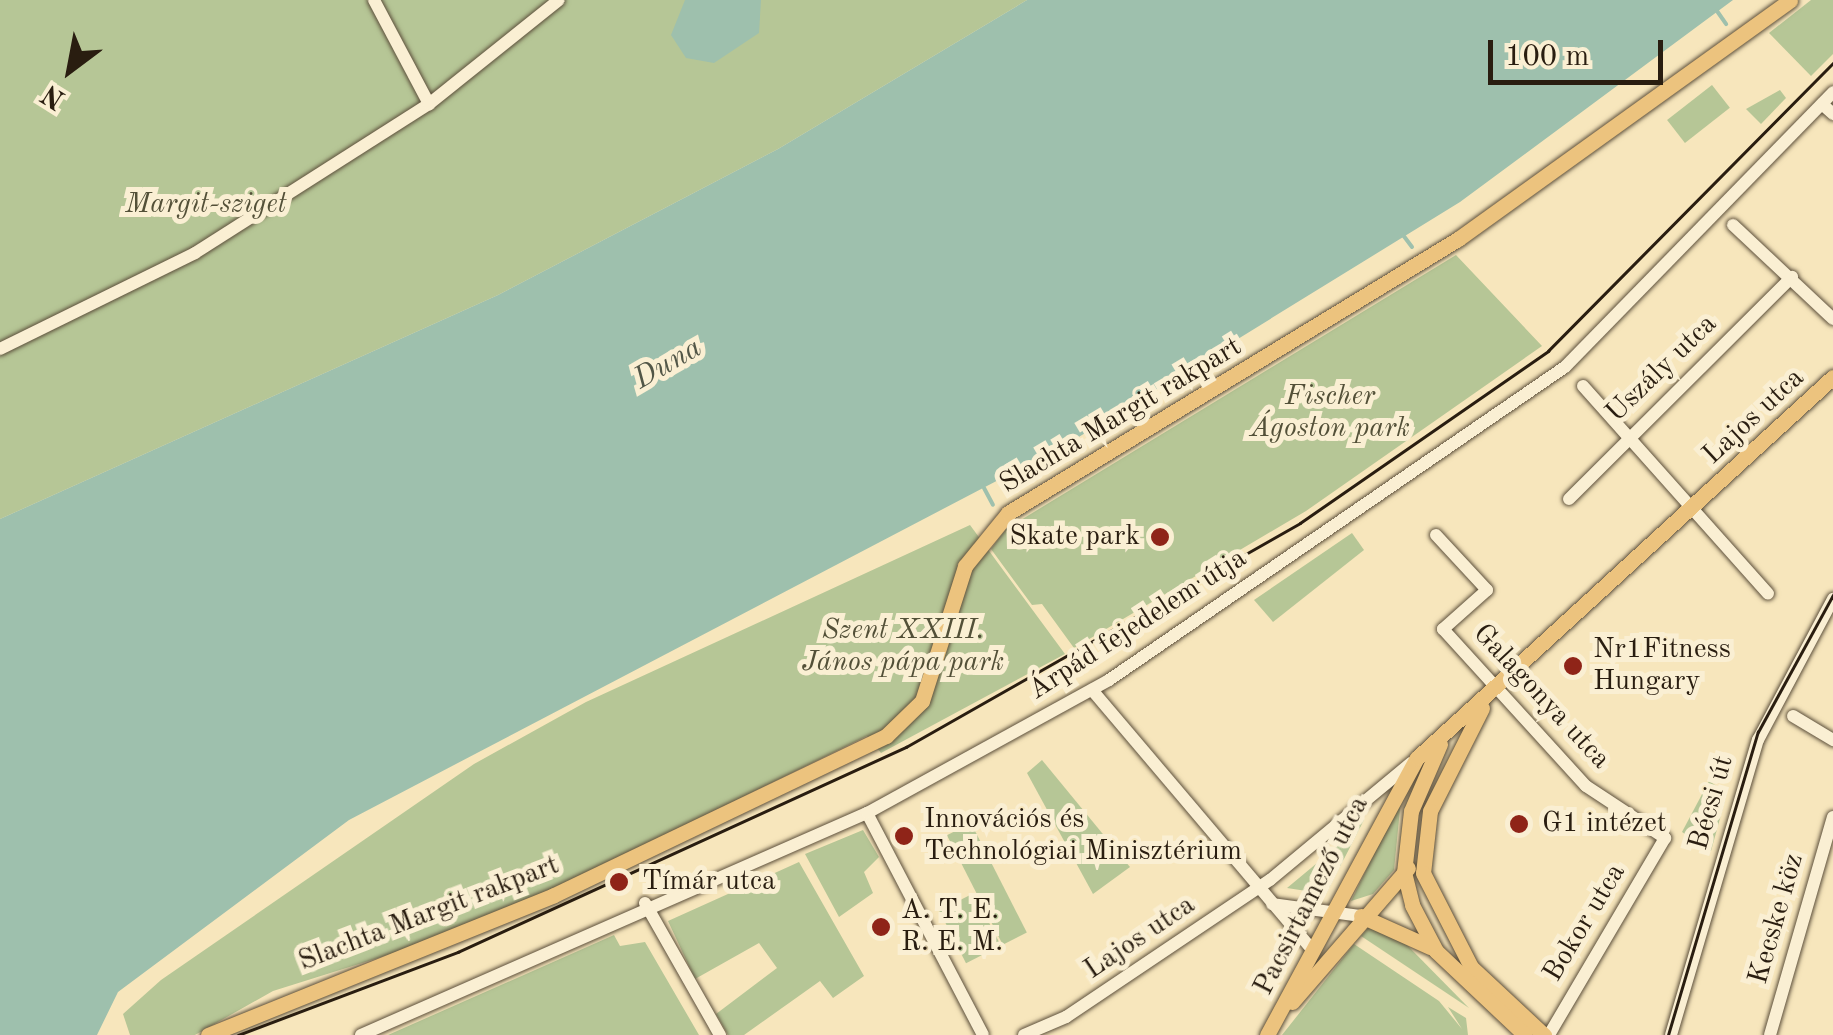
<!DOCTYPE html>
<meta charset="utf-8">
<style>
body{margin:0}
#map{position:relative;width:1833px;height:1035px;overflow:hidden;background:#f7e6bc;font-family:"Old Standard TT",serif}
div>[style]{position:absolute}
.green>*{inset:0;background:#b6c696;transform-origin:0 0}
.water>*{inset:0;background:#9ec0ad}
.stream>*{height:4px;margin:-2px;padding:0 2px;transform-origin:2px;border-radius:2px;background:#9ec0ad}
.roads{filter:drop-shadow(0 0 2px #5c4f3b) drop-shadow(0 0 2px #5c4f3b)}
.minor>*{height:12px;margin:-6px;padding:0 6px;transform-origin:6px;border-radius:6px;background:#faefd3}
.major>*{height:15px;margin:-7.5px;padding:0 7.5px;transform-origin:7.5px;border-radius:7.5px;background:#ecc37e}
.tram>*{height:2.5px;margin:-1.25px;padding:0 1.25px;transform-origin:1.25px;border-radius:1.25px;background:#291d10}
.dots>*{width:28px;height:28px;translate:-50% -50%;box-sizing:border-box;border:5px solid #faefd3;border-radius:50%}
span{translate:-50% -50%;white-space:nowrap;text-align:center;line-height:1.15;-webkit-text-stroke:10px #faefd3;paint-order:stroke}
.park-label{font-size:28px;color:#535038;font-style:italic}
.street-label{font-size:28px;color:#291d10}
.poi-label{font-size:28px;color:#291d10}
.right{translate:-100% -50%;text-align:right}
.left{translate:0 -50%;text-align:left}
.water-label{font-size:30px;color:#525647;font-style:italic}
.north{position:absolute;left:20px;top:20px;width:100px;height:100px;-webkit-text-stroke:8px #faefd3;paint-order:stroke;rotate:212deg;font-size:28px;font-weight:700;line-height:40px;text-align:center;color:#291d10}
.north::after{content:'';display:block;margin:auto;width:35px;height:45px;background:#291d10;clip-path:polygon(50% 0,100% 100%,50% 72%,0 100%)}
.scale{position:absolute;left:1488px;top:40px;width:175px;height:45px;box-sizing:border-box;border:5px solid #291d10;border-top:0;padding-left:12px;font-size:30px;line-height:35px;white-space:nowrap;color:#291d10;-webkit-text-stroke:8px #faefd3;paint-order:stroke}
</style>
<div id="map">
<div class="green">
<div style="clip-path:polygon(0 0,1027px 0,778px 149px,498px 295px,0 519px)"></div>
<div style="clip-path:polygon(1811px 0,1833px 0,1833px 54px,1811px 76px,1769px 33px)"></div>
<div style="left:1712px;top:85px;width:29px;height:57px;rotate:52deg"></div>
<div style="clip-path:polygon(1780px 90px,1786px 98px,1761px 124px,1746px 109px)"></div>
<div style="clip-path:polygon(1456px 255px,1542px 346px,1306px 511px,1074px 648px,1042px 604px,1032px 605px,991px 549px,1006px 529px)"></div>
<div style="clip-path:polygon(970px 525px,1065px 654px,881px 753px,867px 736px,480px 926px,273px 991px,195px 1035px,130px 1035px,123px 1014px,161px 980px,474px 764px,586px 702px)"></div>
<div style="clip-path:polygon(1352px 533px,1364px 550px,1273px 622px,1254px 600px)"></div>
<div style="clip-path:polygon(1042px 760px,1130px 867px,1093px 894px,1027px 773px)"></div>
<div style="clip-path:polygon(1709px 781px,1727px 793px,1711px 851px,1682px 832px)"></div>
<div style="clip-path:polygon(1401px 799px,1394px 870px,1373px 894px,1351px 901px)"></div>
<div style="clip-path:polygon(1360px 817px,1364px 820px,1326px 894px,1287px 888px,1352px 834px)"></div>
<div style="left:971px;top:823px;width:123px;height:27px;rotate:63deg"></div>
<div style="clip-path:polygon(863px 830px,879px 857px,864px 872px,873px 893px,839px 917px,805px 854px)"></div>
<div style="clip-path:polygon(799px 862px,864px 976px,833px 998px,820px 981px,744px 1035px,728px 1035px,716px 1014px,777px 968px,759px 943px,695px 979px,668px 921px)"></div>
<div style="left:974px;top:893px;width:59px;height:39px;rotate:63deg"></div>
<div style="clip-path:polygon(1369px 927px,1407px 945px,1469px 1008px,1361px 936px)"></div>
<div style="clip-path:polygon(614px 935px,620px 946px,645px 942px,699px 1035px,388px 1035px)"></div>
<div style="clip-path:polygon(1354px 944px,1439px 1001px,1462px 1029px,1448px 1007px,1466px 1018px,1468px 1035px,1282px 1035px)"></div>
</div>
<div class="water">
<div style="clip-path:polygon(685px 0,761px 0,759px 33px,714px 63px,686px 58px,671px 35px)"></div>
<div style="clip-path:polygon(1027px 0,1733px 0,1460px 202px,1069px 443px,349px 820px,118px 992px,97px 1035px,0 1035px,0 519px,498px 295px,778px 149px)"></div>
</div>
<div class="stream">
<div style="left:1717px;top:11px;width:16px;rotate:55deg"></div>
<div style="left:1403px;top:235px;width:15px;rotate:53deg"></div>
<div style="left:984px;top:488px;width:19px;rotate:62deg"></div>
</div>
<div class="roads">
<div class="minor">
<div style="left:374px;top:0;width:118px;rotate:62.1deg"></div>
<div style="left:1822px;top:104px;width:15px;rotate:42deg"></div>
<div style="left:1733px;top:225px;width:137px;rotate:43.2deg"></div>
<div style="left:0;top:349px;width:217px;rotate:-26.2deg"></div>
<div style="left:195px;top:253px;width:277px;rotate:-32.5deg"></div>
<div style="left:429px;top:104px;width:166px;rotate:-38.7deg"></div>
<div style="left:1583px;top:386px;width:278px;rotate:48.3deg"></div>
<div style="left:1569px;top:499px;width:315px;rotate:-44.9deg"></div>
<div style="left:1436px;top:535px;width:75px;rotate:47.2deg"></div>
<div style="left:1487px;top:590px;width:59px;rotate:138.4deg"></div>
<div style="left:1443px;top:629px;width:212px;rotate:47.7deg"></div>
<div style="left:1586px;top:786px;width:95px;rotate:33.4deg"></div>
<div style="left:1665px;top:838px;width:229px;rotate:120.5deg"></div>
<div style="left:1092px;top:690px;width:340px;rotate:49.7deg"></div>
<div style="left:1793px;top:716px;width:47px;rotate:31deg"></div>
<div style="left:867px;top:813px;width:250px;rotate:62.4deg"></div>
<div style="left:645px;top:903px;width:152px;rotate:60.4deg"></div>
<div style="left:1272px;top:904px;width:90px;rotate:7.7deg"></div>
<div style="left:361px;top:1035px;width:553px;rotate:-23.69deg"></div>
<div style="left:867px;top:813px;width:276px;rotate:-28.8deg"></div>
<div style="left:1109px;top:680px;width:553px;rotate:-34.47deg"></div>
<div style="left:1565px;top:367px;width:384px;rotate:-45.7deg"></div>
<div style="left:1024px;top:1035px;width:46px;rotate:-23.2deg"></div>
<div style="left:1066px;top:1017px;width:246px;rotate:-33.9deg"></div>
<div style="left:1270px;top:880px;width:183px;rotate:-39.7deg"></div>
<div style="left:1671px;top:1035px;width:308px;rotate:-73.6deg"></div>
<div style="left:1758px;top:740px;width:160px;rotate:-62deg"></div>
<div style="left:1770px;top:1035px;width:227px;rotate:-73.9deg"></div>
</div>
<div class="major">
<div style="left:1482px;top:708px;width:115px;rotate:116.8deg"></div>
<div style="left:1430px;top:811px;width:62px;rotate:96.4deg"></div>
<div style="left:1423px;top:873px;width:106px;rotate:62.9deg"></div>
<div style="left:1471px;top:967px;width:100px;rotate:43deg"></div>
<div style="left:1440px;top:744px;width:73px;rotate:113.4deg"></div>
<div style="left:1411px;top:811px;width:61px;rotate:96.5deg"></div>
<div style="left:1404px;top:872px;width:34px;rotate:76deg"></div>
<div style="left:1412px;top:905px;width:52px;rotate:62.4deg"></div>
<div style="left:1436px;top:951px;width:122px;rotate:43.3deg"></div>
<div style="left:1361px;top:916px;width:76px;rotate:24.2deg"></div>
<div style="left:1292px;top:1002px;width:177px;rotate:-49.1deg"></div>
<div style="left:208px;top:1035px;width:373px;rotate:-22deg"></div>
<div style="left:554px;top:895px;width:368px;rotate:-25.6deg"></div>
<div style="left:886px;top:736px;width:50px;rotate:-44.2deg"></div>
<div style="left:922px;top:701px;width:142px;rotate:-72.3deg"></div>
<div style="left:965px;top:566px;width:68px;rotate:-50.9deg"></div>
<div style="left:1008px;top:513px;width:527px;rotate:-31.34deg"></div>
<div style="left:1458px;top:239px;width:409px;rotate:-35.7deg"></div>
<div style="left:1267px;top:1035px;width:315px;rotate:-61.6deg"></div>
<div style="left:1417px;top:758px;width:564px;rotate:-42.49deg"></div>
</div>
</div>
<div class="tram">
<div style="left:238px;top:1035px;width:235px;rotate:-20.7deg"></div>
<div style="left:458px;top:952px;width:493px;rotate:-24.6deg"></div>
<div style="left:906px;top:747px;width:453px;rotate:-29.6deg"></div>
<div style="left:1300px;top:523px;width:302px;rotate:-34.7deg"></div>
<div style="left:1548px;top:351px;width:405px;rotate:-45.3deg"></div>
<div style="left:1668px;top:1035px;width:316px;rotate:-73.5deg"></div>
<div style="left:1758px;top:732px;width:156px;rotate:-61.3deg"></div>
</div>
<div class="dots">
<div style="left:1160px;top:537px;background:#8f2418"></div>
<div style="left:1573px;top:666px;background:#8f2418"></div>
<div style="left:1519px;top:824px;background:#8f2418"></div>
<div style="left:904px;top:836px;background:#8f2418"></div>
<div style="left:619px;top:882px;background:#8f2418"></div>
<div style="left:881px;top:927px;background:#8f2418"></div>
</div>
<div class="park-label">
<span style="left:206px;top:205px">Margit-sziget</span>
<span style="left:1330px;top:413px">Fischer<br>Ágoston park</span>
<span style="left:903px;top:647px">Szent XXIII.<br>János pápa park</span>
</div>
<div class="street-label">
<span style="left:1662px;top:369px;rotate:-44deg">Uszály utca</span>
<span style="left:1121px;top:416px;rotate:-31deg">Slachta Margit rakpart</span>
<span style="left:1754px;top:417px;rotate:-43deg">Lajos utca</span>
<span style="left:1138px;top:625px;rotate:-33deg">Árpád fejedelem útja</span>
<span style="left:1541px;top:697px;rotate:47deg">Galagonya utca</span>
<span style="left:1712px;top:803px;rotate:-74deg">Bécsi út</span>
<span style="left:1312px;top:896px;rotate:-63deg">Pacsirtamező utca</span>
<span style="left:429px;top:914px;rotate:-21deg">Slachta Margit rakpart</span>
<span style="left:1777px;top:919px;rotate:-74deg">Kecske köz</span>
<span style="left:1585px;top:923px;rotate:-59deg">Bokor utca</span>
<span style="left:1140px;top:938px;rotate:-34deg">Lajos utca</span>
</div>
<div class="poi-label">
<span class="right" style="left:1140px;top:537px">Skate park</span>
<span class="left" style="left:1593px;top:666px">Nr1Fitness<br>Hungary</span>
<span class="left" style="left:924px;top:836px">Innovációs és<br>Technológiai Minisztérium</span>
<span class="left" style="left:1542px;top:824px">G1 intézet</span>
<span class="left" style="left:642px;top:882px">Tímár utca</span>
<span class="left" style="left:901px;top:927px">A. T. E.<br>R. E. M.</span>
</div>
<div class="water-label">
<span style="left:668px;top:364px;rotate:-30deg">Duna</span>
</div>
<div class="north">N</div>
<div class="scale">100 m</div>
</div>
